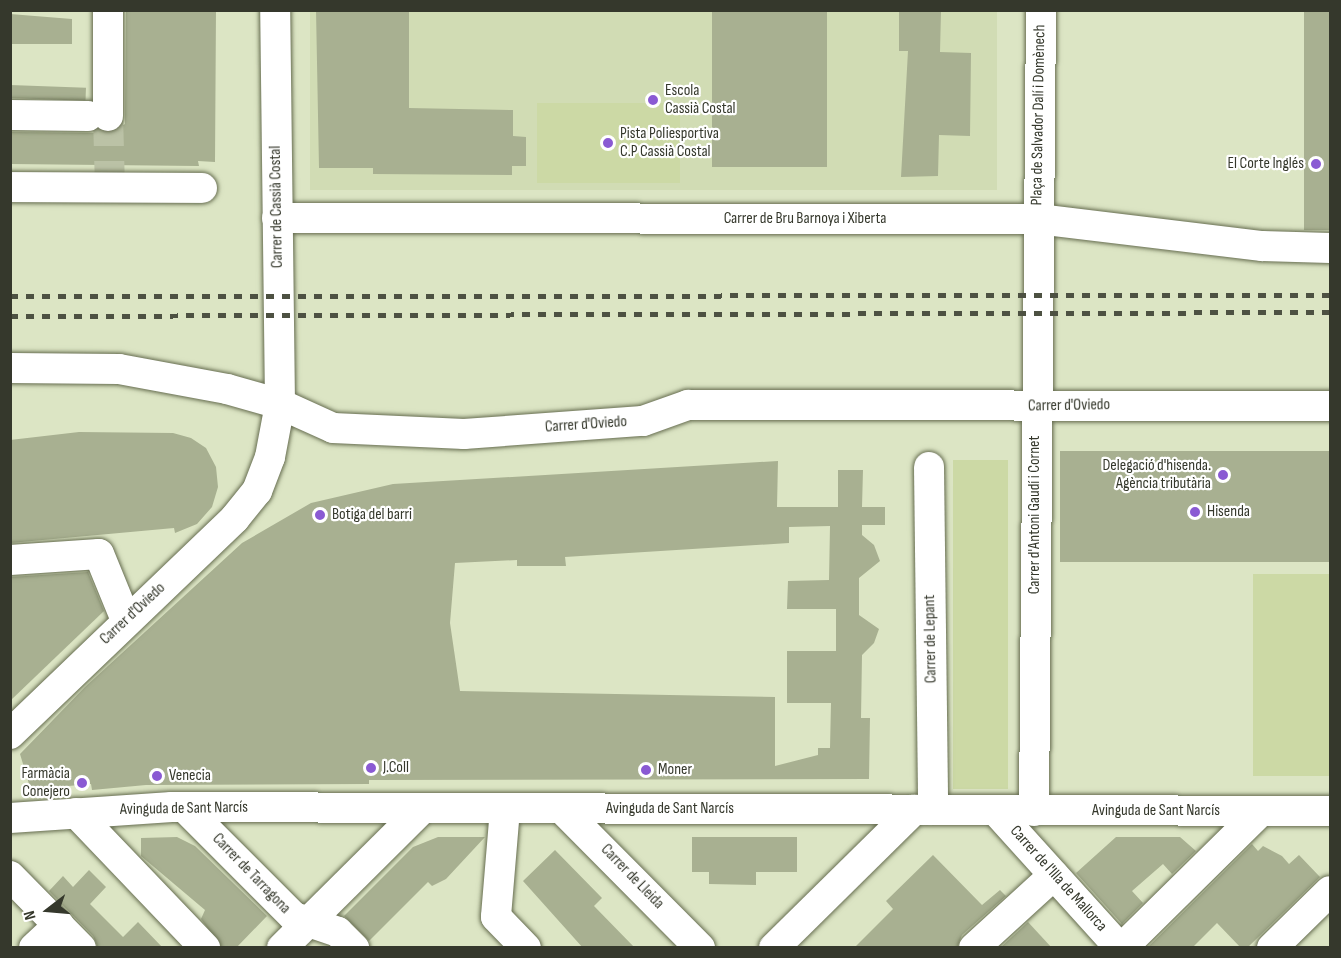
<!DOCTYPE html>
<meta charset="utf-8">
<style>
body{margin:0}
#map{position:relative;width:1341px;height:958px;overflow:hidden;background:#dce5c4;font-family:"Sofia Sans Condensed",sans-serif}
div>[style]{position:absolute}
.built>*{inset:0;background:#d1dcb4;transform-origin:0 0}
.green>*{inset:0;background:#ccd9a5;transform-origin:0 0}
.building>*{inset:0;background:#a8b091;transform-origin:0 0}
.minor-tunnel>*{height:30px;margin-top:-15px;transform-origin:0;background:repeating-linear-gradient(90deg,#bbc2a6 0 30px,transparent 0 45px)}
.roads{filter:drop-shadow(0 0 2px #666d50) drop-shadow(0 0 2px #666d50)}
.minor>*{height:30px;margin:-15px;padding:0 15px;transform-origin:15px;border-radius:15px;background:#fff}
.rail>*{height:4.5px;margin-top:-2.25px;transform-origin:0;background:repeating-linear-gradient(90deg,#4d5142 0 8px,transparent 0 16px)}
.dots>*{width:16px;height:16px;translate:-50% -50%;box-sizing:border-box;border:3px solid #fff;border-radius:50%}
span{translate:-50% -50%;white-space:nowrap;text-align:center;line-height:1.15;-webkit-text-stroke:4.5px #fff;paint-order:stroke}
.poi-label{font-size:16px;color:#35382c}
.left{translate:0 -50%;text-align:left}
.right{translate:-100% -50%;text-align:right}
.street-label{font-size:16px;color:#35382c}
.frame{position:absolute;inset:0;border:12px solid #35382c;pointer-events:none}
.north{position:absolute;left:18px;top:880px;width:60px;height:60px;-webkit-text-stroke:4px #fff;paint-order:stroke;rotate:254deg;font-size:16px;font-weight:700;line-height:24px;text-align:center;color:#35382c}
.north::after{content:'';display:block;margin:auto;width:21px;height:27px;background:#35382c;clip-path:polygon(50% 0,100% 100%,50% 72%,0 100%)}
</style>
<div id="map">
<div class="built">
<div style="left:310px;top:11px;width:687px;height:179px"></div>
</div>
<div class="green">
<div style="left:537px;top:103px;width:143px;height:80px"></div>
<div style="left:953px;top:460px;width:55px;height:329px"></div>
<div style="left:1330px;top:574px;width:202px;height:77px;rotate:90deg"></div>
</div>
<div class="building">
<div style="clip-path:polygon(126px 10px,216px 10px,215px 162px,198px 161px,199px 166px,10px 164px,10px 132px,109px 133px,125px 124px)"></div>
<div style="clip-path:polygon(316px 10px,409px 10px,409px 108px,513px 110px,513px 136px,526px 137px,526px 166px,512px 166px,512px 175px,373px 174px,373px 168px,319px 168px)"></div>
<div style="left:712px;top:10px;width:115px;height:157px"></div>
<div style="clip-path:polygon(899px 10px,941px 11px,940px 52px,971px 53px,970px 136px,939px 135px,938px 176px,901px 177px,908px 51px,899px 51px)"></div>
<div style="left:1304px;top:10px;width:26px;height:220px"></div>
<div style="clip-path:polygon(10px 14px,72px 19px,72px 44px,10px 44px)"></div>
<div style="left:10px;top:85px;width:76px;height:13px;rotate:2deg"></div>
<div style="clip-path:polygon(79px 432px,173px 433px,191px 438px,206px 448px,216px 467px,218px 487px,212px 507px,197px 524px,175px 533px,174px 528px,10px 543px,10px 440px)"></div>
<div style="left:1330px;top:451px;width:111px;height:270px;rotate:90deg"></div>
<div style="clip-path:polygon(evenodd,778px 461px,777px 507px,838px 507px,838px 470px,863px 470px,862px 507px,885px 507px,885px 525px,862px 525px,862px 535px,874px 545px,880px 561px,859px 578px,859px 615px,879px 629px,874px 643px,862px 655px,861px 718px,870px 718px,869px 779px,369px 780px,369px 784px,146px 785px,92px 790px,91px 784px,34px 789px,29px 784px,20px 754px,85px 687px,242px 543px,311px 503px,393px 484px,778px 461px,830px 526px,829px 580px,788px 581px,787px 609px,836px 609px,836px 651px,787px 651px,787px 703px,831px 703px,830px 748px,818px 748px,818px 755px,775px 766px,775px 697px,460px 691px,450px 623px,455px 563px,517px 560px,517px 566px,566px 566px,565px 557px,789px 543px,789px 527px,830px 526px)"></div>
<div style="clip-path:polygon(88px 572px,104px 611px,10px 701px,10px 577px)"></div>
<div style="clip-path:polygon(177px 837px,195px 846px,267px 916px,236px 948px,222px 948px,201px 919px,205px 910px,141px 856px,141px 838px)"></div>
<div style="clip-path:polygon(438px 837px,485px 837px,446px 879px,432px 886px,428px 882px,369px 941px,344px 916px,413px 847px)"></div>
<div style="clip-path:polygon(692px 837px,797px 837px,797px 872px,756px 872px,756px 885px,709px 884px,709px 872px,692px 872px)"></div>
<div style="clip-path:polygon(1116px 837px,1180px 837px,1196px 851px,1172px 874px,1163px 864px,1132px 891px,1143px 903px,1122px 924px,1076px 873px)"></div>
<div style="clip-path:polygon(1252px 844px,1258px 851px,1263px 846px,1282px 856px,1289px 864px,1299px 855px,1320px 877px,1247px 948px,1241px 948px,1217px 923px,1192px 948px,1147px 948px)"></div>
<div style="clip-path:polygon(555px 850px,602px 898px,594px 906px,635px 948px,583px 948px,523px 881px)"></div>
<div style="clip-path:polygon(933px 855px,982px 905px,1000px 890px,1006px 896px,962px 935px,957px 948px,854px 948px,893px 909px,886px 901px)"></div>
<div style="clip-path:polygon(89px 870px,106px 887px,90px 904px,123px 937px,138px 922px,163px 948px,98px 948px,93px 936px,49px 891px,63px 876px,73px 887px)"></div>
<div style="clip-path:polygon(1028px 922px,1052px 948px,1000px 948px)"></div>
</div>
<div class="minor-tunnel">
<div style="left:108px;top:116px;width:71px;rotate:88.4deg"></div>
</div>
<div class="roads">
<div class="minor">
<div style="left:108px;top:10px;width:106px;rotate:90deg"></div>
<div style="left:10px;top:115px;width:78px;rotate:0.7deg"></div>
<div style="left:10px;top:187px;width:192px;rotate:0.3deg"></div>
<div style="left:277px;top:218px;width:761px;rotate:0.08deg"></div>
<div style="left:1038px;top:219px;width:226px;rotate:6.9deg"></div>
<div style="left:1262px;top:246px;width:68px;rotate:1.7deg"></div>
<div style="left:10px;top:368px;width:109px;rotate:0.5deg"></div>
<div style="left:119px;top:369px;width:110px;rotate:10.5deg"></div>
<div style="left:227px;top:389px;width:55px;rotate:15.8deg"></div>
<div style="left:280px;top:404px;width:58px;rotate:24.4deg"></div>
<div style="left:333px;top:428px;width:131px;rotate:2.6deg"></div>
<div style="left:464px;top:434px;width:179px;rotate:-4.2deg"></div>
<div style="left:643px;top:421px;width:48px;rotate:-19.6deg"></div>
<div style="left:688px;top:405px;width:642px;rotate:0.09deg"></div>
<div style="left:929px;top:467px;width:343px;rotate:89.3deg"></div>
<div style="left:10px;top:560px;width:89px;rotate:-3.9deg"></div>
<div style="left:99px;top:554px;width:71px;rotate:67.8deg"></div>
<div style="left:10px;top:734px;width:312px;rotate:-43.8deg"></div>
<div style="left:235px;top:518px;width:35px;rotate:-51deg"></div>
<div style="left:257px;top:491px;width:36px;rotate:-69deg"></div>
<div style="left:270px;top:457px;width:54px;rotate:-79.3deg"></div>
<div style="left:280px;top:404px;width:394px;rotate:-90.7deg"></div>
<div style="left:184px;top:807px;width:156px;rotate:45deg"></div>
<div style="left:294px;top:917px;width:46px;rotate:18.8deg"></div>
<div style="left:338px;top:932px;width:23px;rotate:45deg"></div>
<div style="left:505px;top:809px;width:108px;rotate:94.8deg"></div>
<div style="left:496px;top:917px;width:43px;rotate:45.9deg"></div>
<div style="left:562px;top:809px;width:196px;rotate:45.2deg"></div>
<div style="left:996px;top:811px;width:185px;rotate:47.9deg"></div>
<div style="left:1034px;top:811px;width:801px;rotate:-89.5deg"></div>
<div style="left:76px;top:813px;width:187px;rotate:46.3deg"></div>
<div style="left:10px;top:818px;width:162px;rotate:-3.9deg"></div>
<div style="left:172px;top:807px;width:1158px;rotate:0.2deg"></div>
<div style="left:10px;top:876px;width:101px;rotate:45.4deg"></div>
<div style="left:34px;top:948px;width:34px;rotate:-43deg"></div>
<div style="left:282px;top:948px;width:197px;rotate:-44.8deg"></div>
<div style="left:774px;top:948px;width:197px;rotate:-44.6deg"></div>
<div style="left:974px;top:948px;width:108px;rotate:-42.4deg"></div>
<div style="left:1122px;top:948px;width:195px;rotate:-44.6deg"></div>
<div style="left:1272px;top:948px;width:81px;rotate:-44.5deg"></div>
</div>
</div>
<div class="rail">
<div style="left:10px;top:296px;width:1320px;rotate:-0.04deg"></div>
<div style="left:10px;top:316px;width:1320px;rotate:-0.17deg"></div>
</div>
<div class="dots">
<div style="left:653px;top:100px;background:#8a5ad3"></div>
<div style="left:608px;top:143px;background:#8a5ad3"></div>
<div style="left:1316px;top:164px;background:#8a5ad3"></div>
<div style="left:1223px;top:475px;background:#8a5ad3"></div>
<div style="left:1195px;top:512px;background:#8a5ad3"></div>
<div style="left:320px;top:515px;background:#8a5ad3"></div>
<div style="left:371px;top:768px;background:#8a5ad3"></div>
<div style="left:646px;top:770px;background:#8a5ad3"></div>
<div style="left:157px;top:776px;background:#8a5ad3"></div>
<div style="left:82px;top:783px;background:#8a5ad3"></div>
</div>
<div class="poi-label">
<span class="left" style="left:665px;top:100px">Escola<br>Cassià Costal</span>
<span class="left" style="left:620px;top:143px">Pista Poliesportiva<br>C.P Cassià Costal</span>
<span class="right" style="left:1304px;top:164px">El Corte Inglés</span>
<span class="right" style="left:1211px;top:475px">Delegació d'hisenda.<br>Agència tributària</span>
<span class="left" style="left:1207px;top:512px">Hisenda</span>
<span class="left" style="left:332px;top:515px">Botiga del barri</span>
<span class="left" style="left:383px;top:768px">J.Coll</span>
<span class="left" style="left:658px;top:770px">Moner</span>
<span class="right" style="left:70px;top:783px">Farmàcia<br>Conejero</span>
<span class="left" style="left:169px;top:776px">Venecia</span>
</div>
<div class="street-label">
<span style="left:1039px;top:115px;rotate:-89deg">Plaça de Salvador Dalí i Domènech</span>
<span style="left:277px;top:207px;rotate:-91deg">Carrer de Cassià Costal</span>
<span style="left:805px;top:219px">Carrer de Bru Barnoya i Xiberta</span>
<span style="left:1069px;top:406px;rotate:-1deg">Carrer d'Oviedo</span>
<span style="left:586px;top:425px;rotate:-4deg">Carrer d'Oviedo</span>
<span style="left:1035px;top:515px;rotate:-90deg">Carrer d'Antoni Gaudí i Cornet</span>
<span style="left:133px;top:614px;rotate:-43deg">Carrer d'Oviedo</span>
<span style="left:931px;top:639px;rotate:-91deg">Carrer de Lepant</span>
<span style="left:184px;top:809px;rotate:-1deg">Avinguda de Sant Narcís</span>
<span style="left:670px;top:809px">Avinguda de Sant Narcís</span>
<span style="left:1156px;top:811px">Avinguda de Sant Narcís</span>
<span style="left:251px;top:874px;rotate:46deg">Carrer de Tarragona</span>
<span style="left:632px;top:877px;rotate:46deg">Carrer de Lleida</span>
<span style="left:1058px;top:879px;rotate:48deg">Carrer de l'Illa de Mallorca</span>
</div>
<div class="frame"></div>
<div class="north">N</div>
</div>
